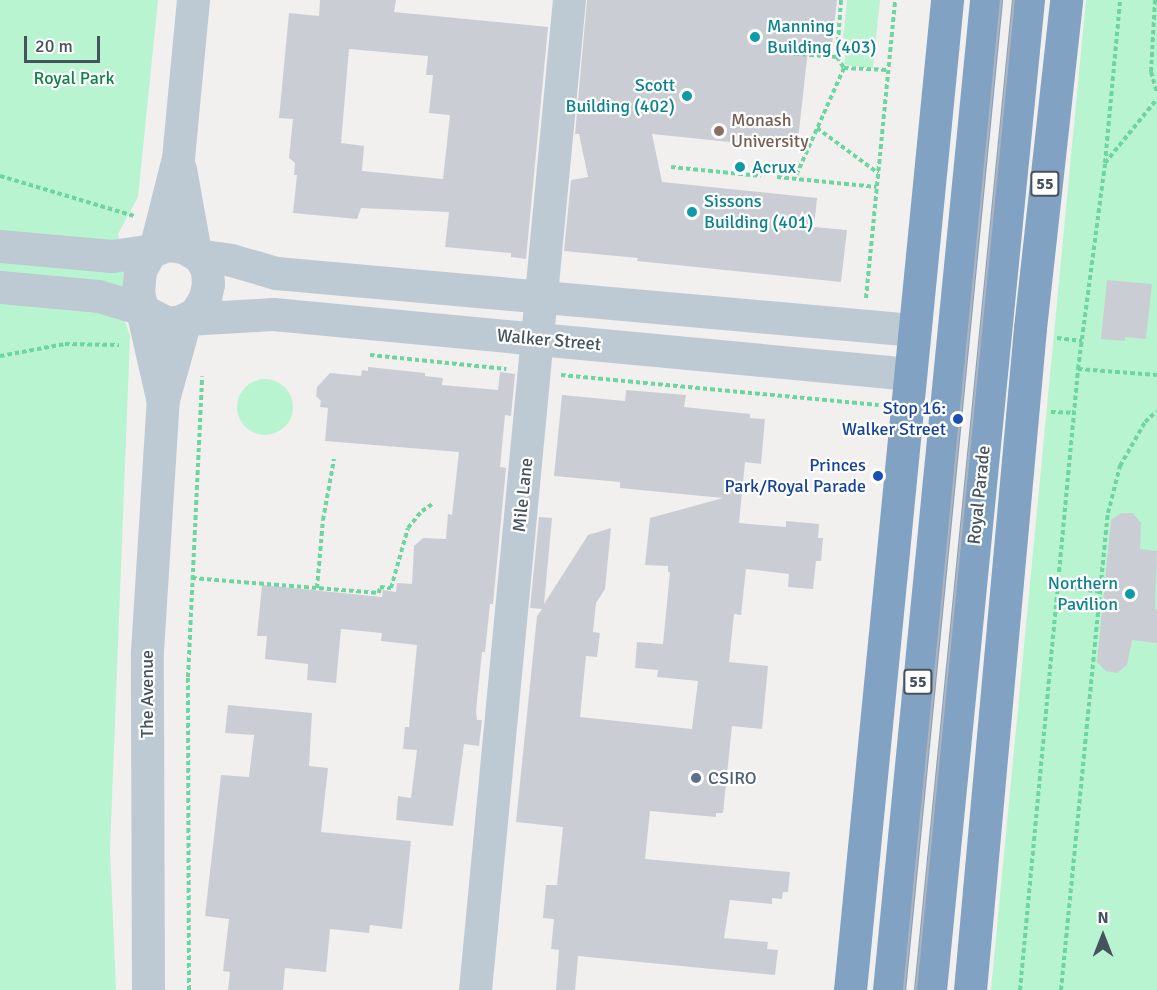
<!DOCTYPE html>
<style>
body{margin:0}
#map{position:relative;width:1157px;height:990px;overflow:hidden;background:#f2efef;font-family:Signika,sans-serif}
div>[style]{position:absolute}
.green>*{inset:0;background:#b8f4cf}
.round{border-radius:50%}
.building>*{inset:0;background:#caced4}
.path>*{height:4px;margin-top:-2px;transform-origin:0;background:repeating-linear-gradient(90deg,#6dd6a0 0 4.5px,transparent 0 7.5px)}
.minor>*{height:33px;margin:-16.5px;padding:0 16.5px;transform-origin:16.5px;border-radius:16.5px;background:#becad3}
.highway>*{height:33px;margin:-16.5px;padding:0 16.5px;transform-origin:16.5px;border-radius:16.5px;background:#81a2c3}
.tram>*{height:1.5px;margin:-0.75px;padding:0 0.75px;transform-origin:0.75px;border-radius:0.75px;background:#b0b4ba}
.dots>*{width:16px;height:16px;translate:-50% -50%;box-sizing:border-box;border:3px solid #fff;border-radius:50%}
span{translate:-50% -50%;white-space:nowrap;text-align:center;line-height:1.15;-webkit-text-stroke:4.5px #fff;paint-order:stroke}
.shield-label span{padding:2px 4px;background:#fff;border:2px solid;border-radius:4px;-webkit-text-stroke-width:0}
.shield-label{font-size:16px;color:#45535f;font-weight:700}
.culture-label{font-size:18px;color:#0d838f}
.left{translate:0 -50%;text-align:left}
.right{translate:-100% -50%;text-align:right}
.park-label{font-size:18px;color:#0d8346}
.education-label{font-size:18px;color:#785e54}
.street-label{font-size:18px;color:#45535f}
.transit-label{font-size:18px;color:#164399}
.service-label{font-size:18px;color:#4e5e75}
.north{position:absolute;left:1073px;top:906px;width:60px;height:60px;-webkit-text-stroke:4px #fff;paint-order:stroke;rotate:0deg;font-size:16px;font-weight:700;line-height:24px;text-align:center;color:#45535f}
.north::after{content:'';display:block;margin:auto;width:21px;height:27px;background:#45535f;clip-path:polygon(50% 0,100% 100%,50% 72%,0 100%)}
.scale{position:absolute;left:24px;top:36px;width:76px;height:27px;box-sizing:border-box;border:3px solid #45535f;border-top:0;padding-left:8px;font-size:18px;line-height:21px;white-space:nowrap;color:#45535f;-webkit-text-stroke:4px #fff;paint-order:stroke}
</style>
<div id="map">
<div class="green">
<div style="clip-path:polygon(0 0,158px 0,138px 197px,118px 234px,124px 266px,122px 312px,130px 336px,110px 850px,116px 990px,0 990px)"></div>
<div style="clip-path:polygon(847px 0,880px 0,873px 68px,844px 65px,847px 39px,843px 38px)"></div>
<div style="clip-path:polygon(1086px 0,1157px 0,1157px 990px,991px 990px)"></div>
<div class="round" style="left:237px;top:379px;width:56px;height:56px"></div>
</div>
<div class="building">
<div style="clip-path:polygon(evenodd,320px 0,396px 0,394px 12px,548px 27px,526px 259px,511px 257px,511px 253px,445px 247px,449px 212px,361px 208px,357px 219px,293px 213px,297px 175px,294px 175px,295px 163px,289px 158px,293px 119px,279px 118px,289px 13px,319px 16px,320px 0,349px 49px,428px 56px,426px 75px,433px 75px,429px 113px,450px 115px,443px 179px,362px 171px,364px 146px,341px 143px,349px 49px)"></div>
<div style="clip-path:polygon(587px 0,837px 0,831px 53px,808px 50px,797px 149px,652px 134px,662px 182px,817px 198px,814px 227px,847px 230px,841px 282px,637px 261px,638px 258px,564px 251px,571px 180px,588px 177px,579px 134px,575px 134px)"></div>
<div style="clip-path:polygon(1107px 280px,1152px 284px,1146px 339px,1125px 337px,1125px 341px,1101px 339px)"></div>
<div style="clip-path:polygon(368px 367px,425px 373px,425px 376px,443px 378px,442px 385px,498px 390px,500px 372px,515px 374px,511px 416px,505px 415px,500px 467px,506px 468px,493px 604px,490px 604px,485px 652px,482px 652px,476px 711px,477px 720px,482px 720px,479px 746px,464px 744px,453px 826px,396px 820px,398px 796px,411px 798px,417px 750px,403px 749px,405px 727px,409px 727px,417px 645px,381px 641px,382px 633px,341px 629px,336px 683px,307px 680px,308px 664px,265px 659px,267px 636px,257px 636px,262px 585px,382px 597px,383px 590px,396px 592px,397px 583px,412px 584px,414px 546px,423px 538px,446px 539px,448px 514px,452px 515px,459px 452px,325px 441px,328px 408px,320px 407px,321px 401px,316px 396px,317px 387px,330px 373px,361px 376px,362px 370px,368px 371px)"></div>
<div style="clip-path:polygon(626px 390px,686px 395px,684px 407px,750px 414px,750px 418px,765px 419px,761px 464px,745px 462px,739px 523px,786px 527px,786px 521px,819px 524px,818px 538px,823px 538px,821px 561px,816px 561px,813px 589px,788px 587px,789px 574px,746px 569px,741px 615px,734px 614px,729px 662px,768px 666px,762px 729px,732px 726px,723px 813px,716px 813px,716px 817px,650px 811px,645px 859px,790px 872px,788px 892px,783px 892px,782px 899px,772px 898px,772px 904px,730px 900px,724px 938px,768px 942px,767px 949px,778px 950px,775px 975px,578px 956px,575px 990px,556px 990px,559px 950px,551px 949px,554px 919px,543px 918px,546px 885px,557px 885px,563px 827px,516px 822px,537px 616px,542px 609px,530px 608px,539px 517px,552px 518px,544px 604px,588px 535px,611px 528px,605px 589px,596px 603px,593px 632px,600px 633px,597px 657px,586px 656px,580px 717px,692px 729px,698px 681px,657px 677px,658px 670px,635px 668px,637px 642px,663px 644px,670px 572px,668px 572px,668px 566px,645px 565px,650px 518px,723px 498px,620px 488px,620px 482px,554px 476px,562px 395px,625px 401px)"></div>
<div style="clip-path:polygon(1121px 513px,1133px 513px,1141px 523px,1140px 549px,1157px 551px,1155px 609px,1157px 609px,1157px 643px,1132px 640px,1127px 665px,1117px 673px,1106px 671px,1097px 662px,1111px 520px)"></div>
<div style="clip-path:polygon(228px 705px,312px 713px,309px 766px,328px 768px,321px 832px,411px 841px,402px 929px,370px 925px,369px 933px,330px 929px,326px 972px,285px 968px,283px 990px,228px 990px,230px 972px,223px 971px,229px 919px,205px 916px,221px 775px,249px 777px,254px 735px,225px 733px)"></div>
</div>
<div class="path">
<div style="left:1155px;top:0;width:72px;rotate:93.2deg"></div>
<div style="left:1151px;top:72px;width:22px;rotate:74deg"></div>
<div style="left:772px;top:52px;width:65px;rotate:4.4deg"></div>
<div style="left:837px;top:57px;width:13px;rotate:58deg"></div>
<div style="left:844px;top:68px;width:120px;rotate:114deg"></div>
<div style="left:837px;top:57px;width:57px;rotate:-86deg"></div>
<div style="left:844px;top:68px;width:44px;rotate:2.6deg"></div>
<div style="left:817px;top:128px;width:76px;rotate:36.4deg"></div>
<div style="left:1105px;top:163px;width:82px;rotate:-50.9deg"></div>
<div style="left:671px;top:167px;width:90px;rotate:5.7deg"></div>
<div style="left:0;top:176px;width:140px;rotate:16.6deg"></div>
<div style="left:777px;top:177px;width:100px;rotate:5.7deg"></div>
<div style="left:866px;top:298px;width:299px;rotate:-84.4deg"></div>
<div style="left:1057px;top:338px;width:25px;rotate:7deg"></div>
<div style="left:370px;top:355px;width:137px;rotate:5.9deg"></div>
<div style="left:0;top:356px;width:66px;rotate:-10.5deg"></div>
<div style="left:65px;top:344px;width:54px;rotate:1.1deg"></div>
<div style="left:1078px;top:369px;width:79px;rotate:4.3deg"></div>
<div style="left:561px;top:375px;width:319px;rotate:5.4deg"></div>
<div style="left:1051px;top:412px;width:24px;rotate:2deg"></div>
<div style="left:192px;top:578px;width:188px;rotate:4.6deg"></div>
<div style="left:379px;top:593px;width:6px;rotate:-81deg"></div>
<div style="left:380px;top:587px;width:11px;rotate:5deg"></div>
<div style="left:391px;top:588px;width:62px;rotate:-74.2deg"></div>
<div style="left:408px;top:528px;width:22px;rotate:-51deg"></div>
<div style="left:422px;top:511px;width:14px;rotate:-34deg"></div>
<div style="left:1058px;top:586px;width:44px;rotate:7.8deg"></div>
<div style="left:317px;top:588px;width:68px;rotate:-85deg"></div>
<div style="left:323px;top:520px;width:62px;rotate:-79.8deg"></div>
<div style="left:189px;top:990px;width:313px;rotate:-90.2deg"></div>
<div style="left:188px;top:677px;width:301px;rotate:-87.3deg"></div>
<div style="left:1020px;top:990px;width:624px;rotate:-84.66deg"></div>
<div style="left:1078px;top:369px;width:208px;rotate:-82.5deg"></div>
<div style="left:1105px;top:163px;width:164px;rotate:-84.7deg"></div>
<div style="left:1061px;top:990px;width:479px;rotate:-84.4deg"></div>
<div style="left:1108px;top:513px;width:49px;rotate:-75.7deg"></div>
<div style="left:1120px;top:466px;width:51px;rotate:-60.4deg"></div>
<div style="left:1145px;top:422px;width:16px;rotate:-43deg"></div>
</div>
<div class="minor">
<div style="left:180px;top:169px;width:84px;rotate:79.8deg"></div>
<div style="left:0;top:246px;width:112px;rotate:5.1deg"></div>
<div style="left:112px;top:256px;width:41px;rotate:-8.3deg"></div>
<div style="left:155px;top:249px;width:94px;rotate:-75.8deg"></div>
<div style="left:178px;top:158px;width:159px;rotate:-84.6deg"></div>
<div style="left:197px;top:255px;width:34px;rotate:8deg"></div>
<div style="left:231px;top:260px;width:47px;rotate:16.1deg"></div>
<div style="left:276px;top:273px;width:641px;rotate:5.11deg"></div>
<div style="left:0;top:287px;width:98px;rotate:5.2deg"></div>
<div style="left:98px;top:296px;width:47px;rotate:16.1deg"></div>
<div style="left:144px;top:311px;width:27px;rotate:27deg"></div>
<div style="left:168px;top:323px;width:13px;rotate:-9deg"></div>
<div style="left:181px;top:321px;width:16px;rotate:-27deg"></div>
<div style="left:195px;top:314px;width:19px;rotate:-58deg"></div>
<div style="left:205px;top:298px;width:14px;rotate:-78deg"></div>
<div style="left:208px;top:284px;width:14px;rotate:-94deg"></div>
<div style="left:207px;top:270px;width:15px;rotate:-118deg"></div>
<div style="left:200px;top:257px;width:19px;rotate:-148deg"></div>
<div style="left:184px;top:247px;width:17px;rotate:-173deg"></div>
<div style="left:167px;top:245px;width:18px;rotate:158deg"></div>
<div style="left:150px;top:252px;width:21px;rotate:119deg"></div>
<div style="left:140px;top:270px;width:22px;rotate:95deg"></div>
<div style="left:138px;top:292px;width:109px;rotate:77.2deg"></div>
<div style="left:187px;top:319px;width:86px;rotate:-3.3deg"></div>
<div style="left:273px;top:314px;width:640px;rotate:5.38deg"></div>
<div style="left:148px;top:990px;width:339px;rotate:-90.2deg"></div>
<div style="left:147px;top:651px;width:253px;rotate:-86.4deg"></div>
<div style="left:163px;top:399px;width:82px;rotate:-74.4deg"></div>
<div style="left:475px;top:990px;width:994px;rotate:-84.58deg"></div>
</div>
<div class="highway">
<div style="left:850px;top:990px;width:995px;rotate:-84.4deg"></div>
<div style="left:889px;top:990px;width:995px;rotate:-84.4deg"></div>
<div style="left:930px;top:990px;width:995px;rotate:-84.35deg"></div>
<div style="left:970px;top:990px;width:665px;rotate:-84.82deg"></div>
<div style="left:1030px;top:328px;width:330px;rotate:-83.7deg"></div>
</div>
<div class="tram">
<div style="left:904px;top:990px;width:995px;rotate:-84.4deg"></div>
<div style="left:916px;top:990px;width:995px;rotate:-84.35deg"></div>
</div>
<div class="dots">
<div style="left:755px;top:37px;background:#0f9aa8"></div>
<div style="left:687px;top:96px;background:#0f9aa8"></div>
<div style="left:719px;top:131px;background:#8d6e63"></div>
<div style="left:740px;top:167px;background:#0f9aa8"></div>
<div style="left:692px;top:212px;background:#0f9aa8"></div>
<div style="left:958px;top:419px;background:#1a4fb4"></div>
<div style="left:878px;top:476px;background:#1a4fb4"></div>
<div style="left:1130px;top:594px;background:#0f9aa8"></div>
<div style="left:696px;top:778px;background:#5c6f8a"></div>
</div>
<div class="shield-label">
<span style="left:1045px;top:184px">55</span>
<span style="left:918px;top:682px">55</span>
</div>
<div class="culture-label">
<span class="left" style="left:767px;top:37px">Manning<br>Building (403)</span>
<span class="right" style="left:675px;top:96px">Scott<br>Building (402)</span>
<span class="left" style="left:752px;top:167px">Acrux</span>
<span class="left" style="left:704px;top:212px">Sissons<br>Building (401)</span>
<span class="right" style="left:1118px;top:594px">Northern<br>Pavilion</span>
</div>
<div class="park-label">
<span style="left:74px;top:78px">Royal Park</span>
</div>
<div class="education-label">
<span class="left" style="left:731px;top:131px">Monash<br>University</span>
</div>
<div class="street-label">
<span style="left:549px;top:340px;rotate:5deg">Walker Street</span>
<span style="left:523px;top:495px;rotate:-84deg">Mile Lane</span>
<span style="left:979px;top:495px;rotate:-84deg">Royal Parade</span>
<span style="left:147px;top:694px;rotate:-90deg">The Avenue</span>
</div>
<div class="transit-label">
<span class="right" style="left:946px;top:419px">Stop 16:<br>Walker Street</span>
<span class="right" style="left:866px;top:476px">Princes<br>Park/Royal Parade</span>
</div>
<div class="service-label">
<span class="left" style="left:708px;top:778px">CSIRO</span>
</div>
<div class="north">N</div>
<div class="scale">20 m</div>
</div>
